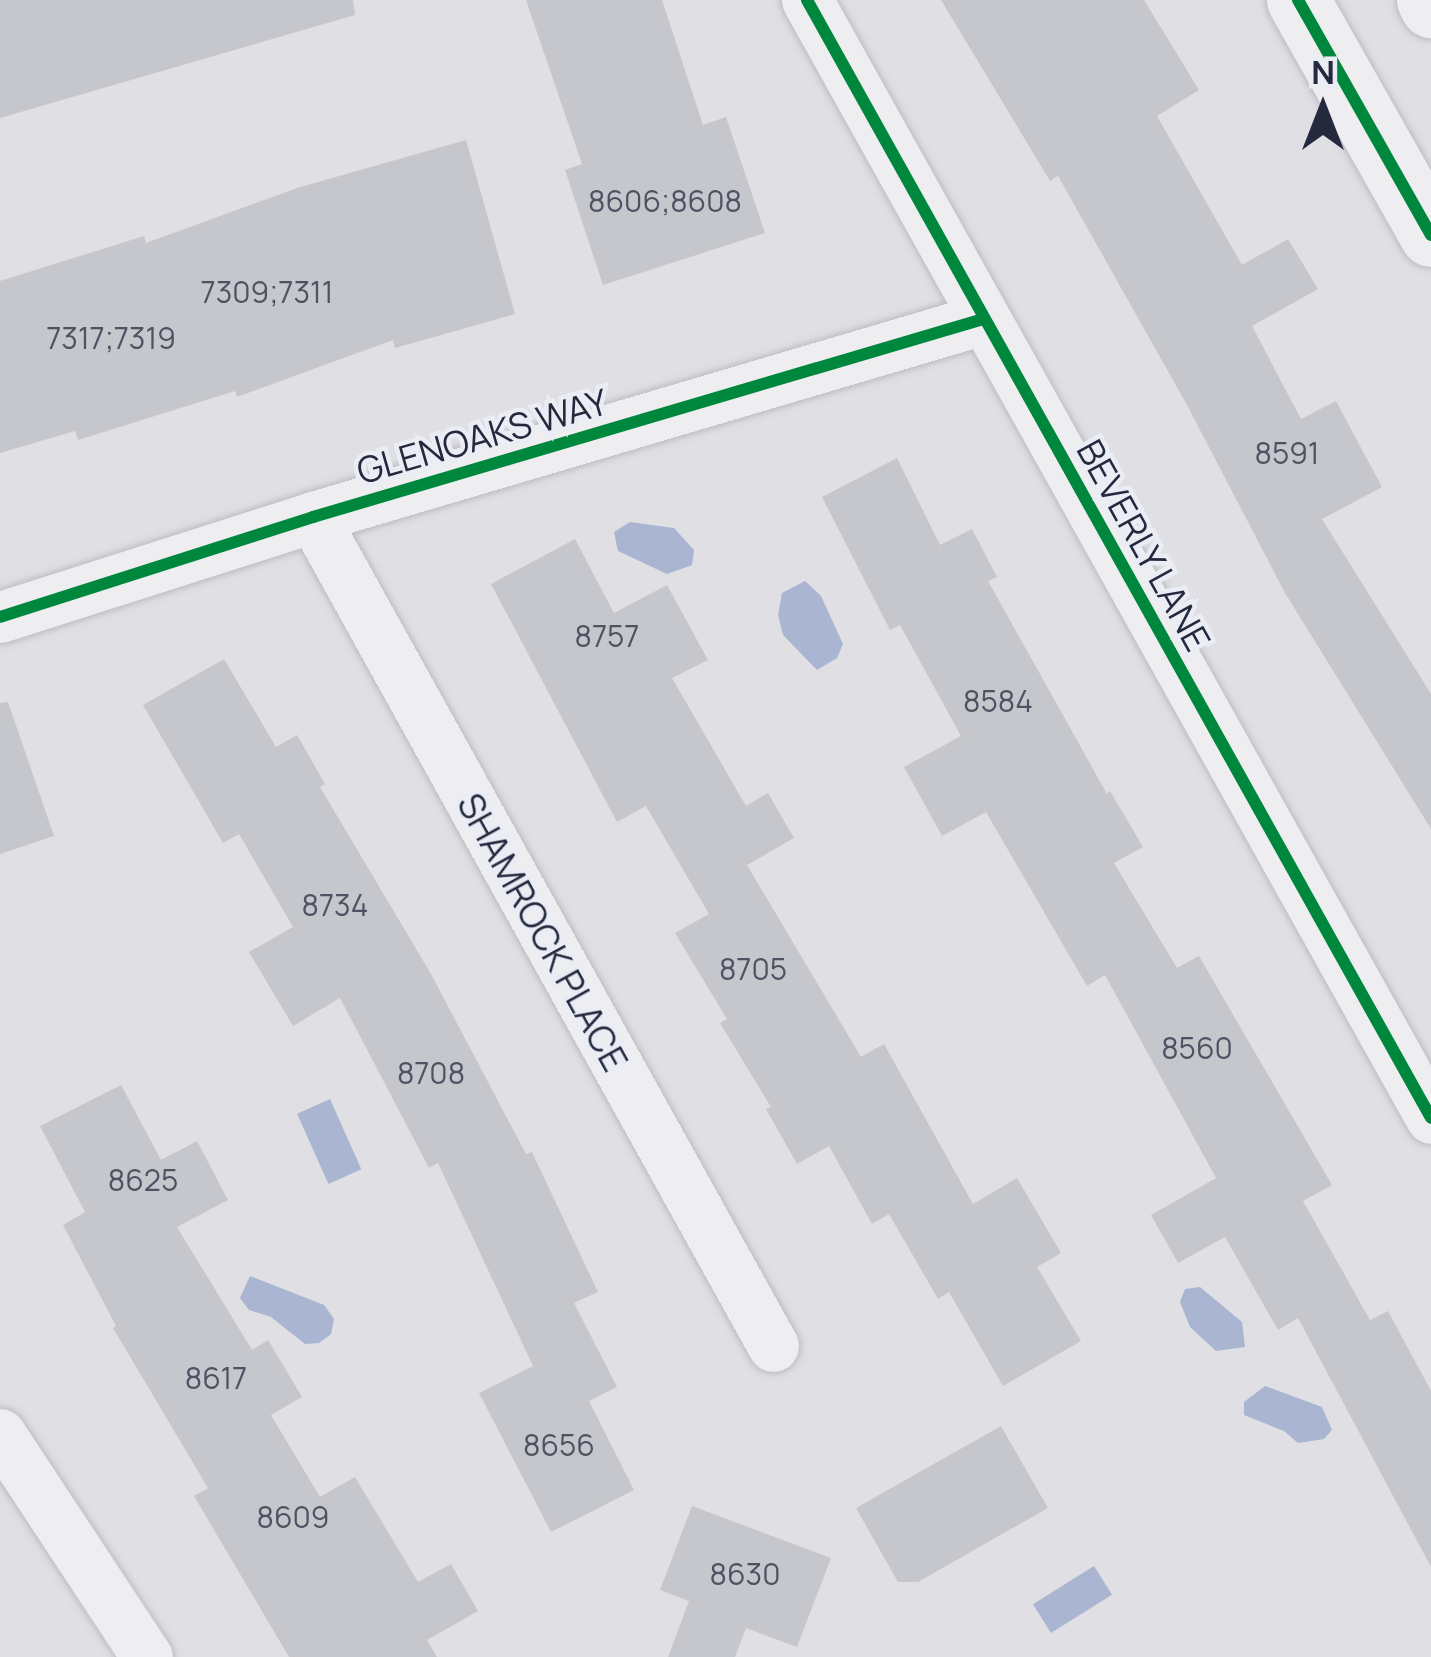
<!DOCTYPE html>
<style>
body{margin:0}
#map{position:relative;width:1431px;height:1657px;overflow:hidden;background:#dfdfe4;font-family:Manrope,sans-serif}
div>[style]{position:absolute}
.water>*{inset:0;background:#aab5d2;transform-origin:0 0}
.building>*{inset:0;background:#c6c7cc}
.roads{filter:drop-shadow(0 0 3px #bcbcc2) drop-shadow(0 0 3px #bcbcc2)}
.minor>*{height:51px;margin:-25.5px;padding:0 25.5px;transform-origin:25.5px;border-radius:25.5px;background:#eeeef1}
.tertiary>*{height:63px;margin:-31.5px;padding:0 31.5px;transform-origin:31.5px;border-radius:31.5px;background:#eeeef1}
.cycleway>*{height:12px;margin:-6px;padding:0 6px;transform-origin:6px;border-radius:6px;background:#00873e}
span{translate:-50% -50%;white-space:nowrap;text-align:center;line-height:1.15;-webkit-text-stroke:9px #ebedf5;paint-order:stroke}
.number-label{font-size:30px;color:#4f5263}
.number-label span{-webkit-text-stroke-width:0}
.street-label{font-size:36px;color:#25293e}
.north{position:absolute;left:1263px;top:48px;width:120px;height:120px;-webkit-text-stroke:9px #ebedf5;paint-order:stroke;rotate:0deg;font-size:33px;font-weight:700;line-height:48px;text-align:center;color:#25293e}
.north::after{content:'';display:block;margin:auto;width:42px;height:54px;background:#25293e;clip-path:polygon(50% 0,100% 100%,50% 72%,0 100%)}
</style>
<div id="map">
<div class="water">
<div style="clip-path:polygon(630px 522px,674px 528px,694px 550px,692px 565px,667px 574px,618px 551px,614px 532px)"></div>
<div style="clip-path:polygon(805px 581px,821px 596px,843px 644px,837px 658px,817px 670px,783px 635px,778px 615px,782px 593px)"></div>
<div style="left:330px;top:1099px;width:77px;height:36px;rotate:66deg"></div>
<div style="clip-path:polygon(250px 1276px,324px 1305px,334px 1319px,331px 1334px,319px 1343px,305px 1344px,271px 1317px,249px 1310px,240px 1298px)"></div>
<div style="clip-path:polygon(1200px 1287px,1242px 1322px,1245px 1347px,1216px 1351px,1190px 1327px,1180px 1302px,1185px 1289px)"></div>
<div style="clip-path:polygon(1265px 1386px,1322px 1407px,1332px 1430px,1324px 1439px,1298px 1443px,1284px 1431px,1244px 1415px,1244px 1402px)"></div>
<div style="left:1094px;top:1566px;width:34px;height:72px;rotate:58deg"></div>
</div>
<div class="building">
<div style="clip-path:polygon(0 0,353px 0,355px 15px,0 118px)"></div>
<div style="clip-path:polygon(526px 0,662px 0,703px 125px,726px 117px,765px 233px,603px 285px,565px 170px,582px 164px)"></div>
<div style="clip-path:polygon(941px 0,1144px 0,1199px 90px,1157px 116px,1242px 265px,1288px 239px,1318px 289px,1252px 326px,1301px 419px,1336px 401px,1382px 487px,1322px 519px,1431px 694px,1431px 829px,1285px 593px,1187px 405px,1058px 176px,1050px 181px)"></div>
<div style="clip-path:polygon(466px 140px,515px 314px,395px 348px,393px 340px,237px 397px,235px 391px,78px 440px,75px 431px,0 453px,0 281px,144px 236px,146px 243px,297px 188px)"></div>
<div style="clip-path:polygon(897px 458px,940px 545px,972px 529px,997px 577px,988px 581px,1107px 794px,1110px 791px,1143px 847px,1114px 863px,1177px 968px,1199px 956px,1332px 1185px,1303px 1201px,1370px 1320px,1388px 1311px,1431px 1391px,1431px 1567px,1298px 1318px,1278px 1330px,1225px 1237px,1178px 1263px,1151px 1215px,1216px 1178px,1105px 975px,1087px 986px,986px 812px,942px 836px,904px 767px,961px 736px,900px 625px,890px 630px,822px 497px)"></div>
<div style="clip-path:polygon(575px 539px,614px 613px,667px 585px,708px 660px,672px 678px,746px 806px,768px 793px,794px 838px,747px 865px,861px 1057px,884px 1044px,973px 1204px,1017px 1178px,1061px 1253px,1037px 1267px,1081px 1341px,1003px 1386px,949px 1292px,938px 1299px,889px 1214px,872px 1224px,829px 1146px,797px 1164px,766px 1109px,771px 1107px,720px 1023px,727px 1019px,675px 933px,709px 914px,646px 806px,617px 822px,491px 584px)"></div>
<div style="clip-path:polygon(224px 659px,276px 747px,297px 735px,325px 784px,320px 787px,431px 974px,526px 1154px,532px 1152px,598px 1292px,574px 1303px,617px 1387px,589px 1401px,634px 1490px,551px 1532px,479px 1393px,533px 1366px,438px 1163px,429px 1168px,340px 998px,293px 1026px,249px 952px,293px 927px,239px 834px,223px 843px,143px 705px)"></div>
<div style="clip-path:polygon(8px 702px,54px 836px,0 854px,0 703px)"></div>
<div style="clip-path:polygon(121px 1085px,161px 1160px,197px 1141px,228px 1200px,177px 1227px,252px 1350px,268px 1340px,302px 1397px,271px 1415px,320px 1497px,355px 1477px,418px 1582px,451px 1564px,478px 1611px,427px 1640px,437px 1657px,289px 1657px,194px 1496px,208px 1488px,113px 1328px,116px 1326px,63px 1225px,85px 1212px,40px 1126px)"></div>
<div style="clip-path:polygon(1001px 1426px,1048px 1508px,918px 1582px,898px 1582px,856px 1508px)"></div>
<div style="clip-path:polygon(692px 1506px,831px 1558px,797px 1647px,746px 1628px,735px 1657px,668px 1657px,689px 1601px,660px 1590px)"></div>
</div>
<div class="roads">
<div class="minor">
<div style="left:807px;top:0;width:1280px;rotate:60.83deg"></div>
<div style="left:313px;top:517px;width:948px;rotate:60.97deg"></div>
<div style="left:0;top:617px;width:329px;rotate:-17.7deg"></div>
<div style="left:313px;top:517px;width:699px;rotate:-16.46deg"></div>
<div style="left:0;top:1434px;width:267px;rotate:56.6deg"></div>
</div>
<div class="tertiary">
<div style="left:1298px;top:0;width:270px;rotate:60.5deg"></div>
<div style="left:1428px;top:0;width:7px;rotate:63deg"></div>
</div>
</div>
<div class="cycleway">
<div style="left:807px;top:0;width:1280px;rotate:60.83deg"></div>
<div style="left:1298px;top:0;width:270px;rotate:60.5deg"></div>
<div style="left:0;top:617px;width:329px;rotate:-17.7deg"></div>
<div style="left:313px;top:517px;width:699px;rotate:-16.46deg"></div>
</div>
<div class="number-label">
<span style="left:665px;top:201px">8606;8608</span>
<span style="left:267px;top:292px">7309;7311</span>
<span style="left:111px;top:338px">7317;7319</span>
<span style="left:1287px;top:453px">8591</span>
<span style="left:607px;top:636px">8757</span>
<span style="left:998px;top:701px">8584</span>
<span style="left:335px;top:905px">8734</span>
<span style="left:753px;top:969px">8705</span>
<span style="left:1197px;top:1048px">8560</span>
<span style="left:431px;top:1073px">8708</span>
<span style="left:143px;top:1180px">8625</span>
<span style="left:216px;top:1378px">8617</span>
<span style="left:559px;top:1445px">8656</span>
<span style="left:293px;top:1517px">8609</span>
<span style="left:745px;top:1574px">8630</span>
</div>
<div class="street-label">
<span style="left:482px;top:436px;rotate:-16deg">GLENOAKS WAY</span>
<span style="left:1144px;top:545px;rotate:61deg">BEVERLY LANE</span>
<span style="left:543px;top:932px;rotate:61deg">SHAMROCK PLACE</span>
</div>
<div class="north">N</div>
</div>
